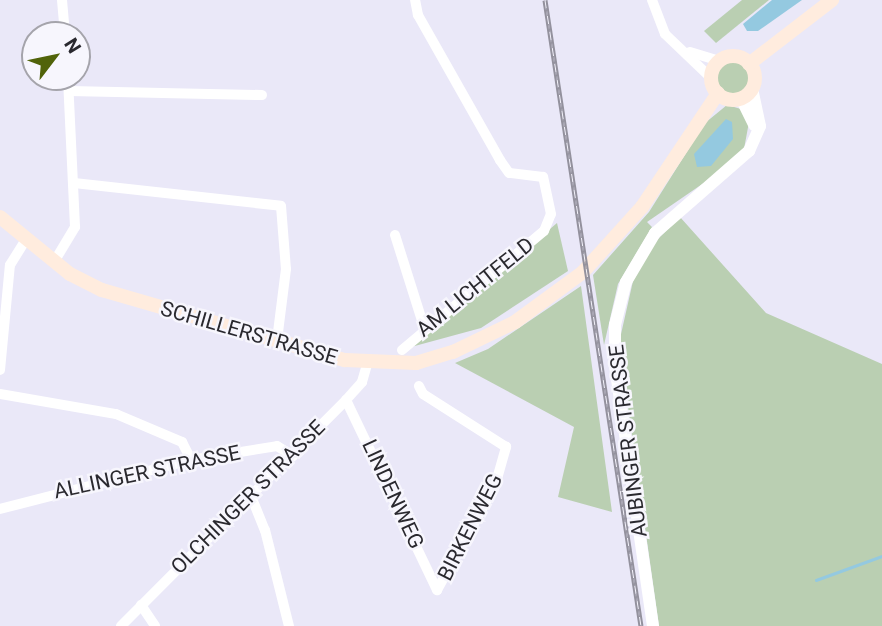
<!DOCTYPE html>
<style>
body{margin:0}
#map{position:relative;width:882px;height:626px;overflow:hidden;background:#eae8f8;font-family:Roboto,sans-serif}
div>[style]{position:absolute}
.green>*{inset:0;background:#bacfb2}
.round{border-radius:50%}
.water>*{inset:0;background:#94c9e0}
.stream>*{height:2.5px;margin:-1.25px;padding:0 1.25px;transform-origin:1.25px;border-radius:1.25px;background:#94c9e0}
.minor>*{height:10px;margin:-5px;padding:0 5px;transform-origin:5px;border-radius:5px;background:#fff}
.tertiary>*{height:12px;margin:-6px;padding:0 6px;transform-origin:6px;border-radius:6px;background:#fff}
.secondary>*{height:14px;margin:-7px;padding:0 7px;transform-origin:7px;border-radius:7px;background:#ffecde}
.secondary>.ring{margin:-7px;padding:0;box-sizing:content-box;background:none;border:14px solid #ffecde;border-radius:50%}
.rail>*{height:5px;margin-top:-2.5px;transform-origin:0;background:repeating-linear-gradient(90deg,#f7f6fd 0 8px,#93919d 0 16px);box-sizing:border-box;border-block:2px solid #93919d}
span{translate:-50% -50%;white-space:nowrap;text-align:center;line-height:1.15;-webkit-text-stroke:5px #f7f6fd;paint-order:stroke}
.street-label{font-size:21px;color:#2a292f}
.north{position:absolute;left:21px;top:21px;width:70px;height:70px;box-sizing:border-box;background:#f7f6fd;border:2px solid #a5a4ab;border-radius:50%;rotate:58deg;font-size:19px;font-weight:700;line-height:28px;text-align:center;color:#2a292f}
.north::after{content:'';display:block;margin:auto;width:24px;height:32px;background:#51630a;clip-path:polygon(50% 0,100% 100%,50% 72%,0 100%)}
</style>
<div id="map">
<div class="green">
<div style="clip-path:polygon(742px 0,769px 0,716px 43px,704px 31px)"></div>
<div class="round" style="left:717px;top:62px;width:32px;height:32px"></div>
<div style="clip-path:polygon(727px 105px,741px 109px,749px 122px,744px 149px,727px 167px,647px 222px,652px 227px,618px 284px,604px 345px,593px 275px,649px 212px,705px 123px)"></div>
<div style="clip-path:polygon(680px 217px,766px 313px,882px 364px,882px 626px,659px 626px,619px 343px,633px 281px,656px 241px)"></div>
<div style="clip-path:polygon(557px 223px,568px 271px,481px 328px,411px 347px)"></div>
<div style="clip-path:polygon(581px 286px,612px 512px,558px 497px,574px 427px,455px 363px,488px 349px)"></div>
</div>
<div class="water">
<div style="clip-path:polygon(772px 0,802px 0,758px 31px,747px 31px,743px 24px)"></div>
<div style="clip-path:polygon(726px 119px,732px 122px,733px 139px,711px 166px,697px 167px,694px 154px)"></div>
</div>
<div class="stream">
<div style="left:816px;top:580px;width:70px;rotate:-20deg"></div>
</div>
<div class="minor">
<div style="left:62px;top:0;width:35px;rotate:85deg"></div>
<div style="left:652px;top:0;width:36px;rotate:69deg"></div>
<div style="left:665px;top:34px;width:64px;rotate:43.7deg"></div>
<div style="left:690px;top:52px;width:31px;rotate:17deg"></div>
<div style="left:69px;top:91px;width:193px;rotate:1.2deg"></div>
<div style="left:74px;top:183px;width:208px;rotate:6.3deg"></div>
<div style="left:281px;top:206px;width:63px;rotate:85.5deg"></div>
<div style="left:286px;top:269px;width:72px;rotate:97.2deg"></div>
<div style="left:395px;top:235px;width:96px;rotate:72.5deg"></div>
<div style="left:54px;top:262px;width:41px;rotate:-59deg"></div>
<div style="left:75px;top:227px;width:150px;rotate:-92.7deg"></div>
<div style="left:402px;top:350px;width:185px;rotate:-40deg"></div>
<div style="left:544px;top:231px;width:18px;rotate:-68deg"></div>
<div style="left:551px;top:214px;width:38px;rotate:-102deg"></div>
<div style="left:543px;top:177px;width:34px;rotate:-173deg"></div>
<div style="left:509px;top:173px;width:16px;rotate:-125deg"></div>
<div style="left:500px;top:160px;width:167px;rotate:-119.5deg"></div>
<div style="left:418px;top:15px;width:15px;rotate:-101deg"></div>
<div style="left:0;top:370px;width:105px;rotate:-84.6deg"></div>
<div style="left:10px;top:265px;width:32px;rotate:-58deg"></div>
<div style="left:0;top:394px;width:118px;rotate:9.8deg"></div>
<div style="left:116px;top:414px;width:72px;rotate:23deg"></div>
<div style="left:182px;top:442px;width:20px;rotate:63deg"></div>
<div style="left:346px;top:400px;width:211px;rotate:64.4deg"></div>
<div style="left:437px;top:590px;width:119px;rotate:-60.9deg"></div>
<div style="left:495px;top:486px;width:41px;rotate:-74.2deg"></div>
<div style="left:506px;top:447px;width:98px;rotate:-147.4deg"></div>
<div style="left:423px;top:394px;width:9px;rotate:-117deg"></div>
<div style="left:251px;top:496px;width:37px;rotate:68deg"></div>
<div style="left:265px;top:530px;width:99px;rotate:76deg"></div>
<div style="left:0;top:509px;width:197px;rotate:-14.4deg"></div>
<div style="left:191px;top:460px;width:87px;rotate:-9.2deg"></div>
<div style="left:277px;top:446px;width:19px;rotate:32deg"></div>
<div style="left:141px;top:605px;width:25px;rotate:56deg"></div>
<div style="left:121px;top:626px;width:319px;rotate:-45.1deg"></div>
<div style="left:346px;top:400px;width:24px;rotate:-48deg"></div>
<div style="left:362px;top:382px;width:19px;rotate:-74deg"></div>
</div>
<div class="tertiary">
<div style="left:741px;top:98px;width:30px;rotate:64deg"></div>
<div style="left:653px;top:626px;width:264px;rotate:-98.3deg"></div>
<div style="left:615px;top:365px;width:40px;rotate:-90deg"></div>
<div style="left:615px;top:325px;width:44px;rotate:-75.7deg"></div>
<div style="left:626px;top:282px;width:57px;rotate:-59.4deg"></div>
<div style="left:655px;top:233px;width:125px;rotate:-41.1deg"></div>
<div style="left:749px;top:151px;width:27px;rotate:-66deg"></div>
<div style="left:760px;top:126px;width:38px;rotate:-102deg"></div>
</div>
<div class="secondary">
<div class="ring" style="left:711px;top:56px;width:30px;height:30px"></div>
<div style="left:749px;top:64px;width:105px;rotate:-37.6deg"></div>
<div style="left:0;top:217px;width:90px;rotate:39.2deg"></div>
<div style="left:70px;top:274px;width:36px;rotate:27deg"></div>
<div style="left:102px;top:290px;width:253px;rotate:16.1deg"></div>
<div style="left:345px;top:360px;width:71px;rotate:2.4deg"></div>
<div style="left:416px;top:363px;width:39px;rotate:-17deg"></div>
<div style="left:453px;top:352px;width:69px;rotate:-25.8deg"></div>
<div style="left:515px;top:322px;width:84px;rotate:-36.3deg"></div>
<div style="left:583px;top:272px;width:88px;rotate:-47.8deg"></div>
<div style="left:642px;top:207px;width:137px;rotate:-56.3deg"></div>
</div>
<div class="rail">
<div style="left:545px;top:0;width:633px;rotate:81.28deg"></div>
</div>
<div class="street-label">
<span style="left:475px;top:287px;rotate:-39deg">AM LICHTFELD</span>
<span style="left:249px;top:333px;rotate:16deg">SCHILLERSTRASSE</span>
<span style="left:628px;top:441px;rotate:-97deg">AUBINGER STRASSE</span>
<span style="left:147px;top:472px;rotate:-12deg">ALLINGER STRASSE</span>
<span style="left:393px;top:494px;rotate:65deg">LINDENWEG</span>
<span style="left:248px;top:497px;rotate:-45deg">OLCHINGER STRASSE</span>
<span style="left:470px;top:527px;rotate:-63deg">BIRKENWEG</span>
</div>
<div class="north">N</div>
</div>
